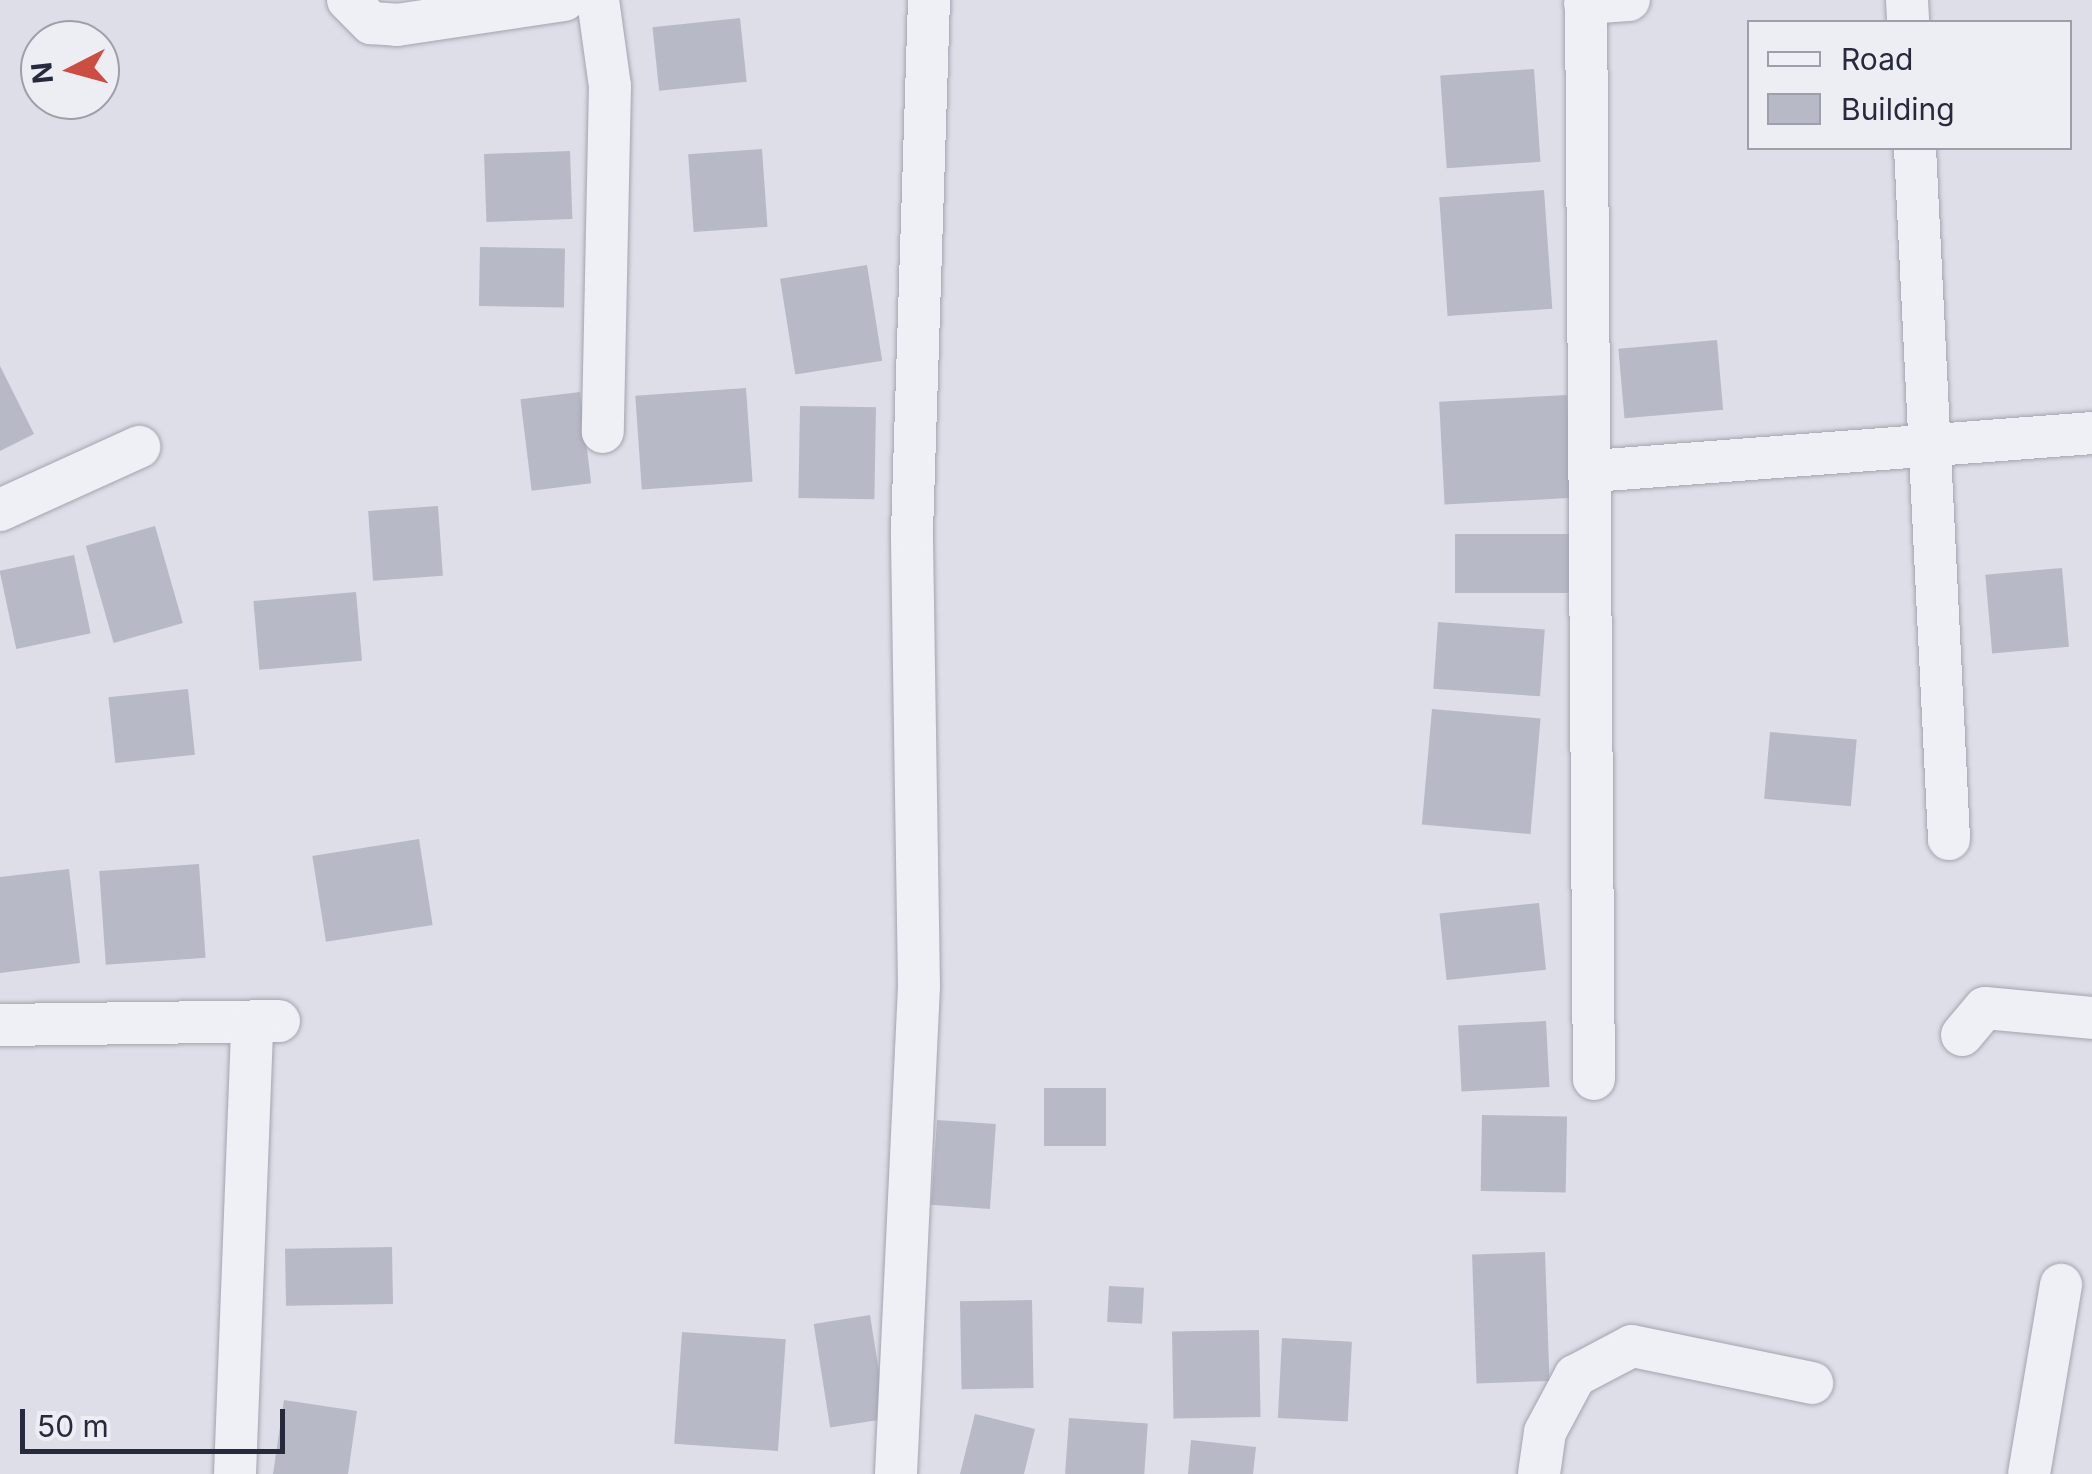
<!DOCTYPE html>
<style>
body{margin:0}
#map{position:relative;width:2092px;height:1474px;overflow:hidden;background:#dddee7;font-family:Inter,sans-serif}
div>[style]{position:absolute}
.building>*{inset:0;background:#b7b9c6;transform-origin:0 0}
.roads{filter:drop-shadow(0 0 2px #a3a4b1) drop-shadow(0 0 2px #a3a4b1)}
.minor>*{height:42px;margin:-21px;padding:0 21px;transform-origin:21px;border-radius:21px;background:#eff0f5}
span{translate:-50% -50%;white-space:nowrap;text-align:center;line-height:1.15;-webkit-text-stroke:9px #eceef4;paint-order:stroke}
.legend{position:absolute;left:1747px;top:20px;width:325px;height:130px;box-sizing:border-box;background:#eceef4;border:2px solid #9da0ab;margin:0;padding:12px 18px;list-style:none;font-size:30px;color:#272a3d}
.legend li{display:flex;align-items:center;gap:20px;height:50px}
.legend b{width:50px;border:2px solid #9da0ab}
.north{position:absolute;left:20px;top:20px;width:100px;height:100px;box-sizing:border-box;background:#eceef4;border:2px solid #9da0ab;border-radius:50%;rotate:264deg;font-size:28px;font-weight:700;line-height:40px;text-align:center;color:#272a3d}
.north::after{content:'';display:block;margin:auto;width:35px;height:45px;background:#cc4d42;clip-path:polygon(50% 0,100% 100%,50% 72%,0 100%)}
.scale{position:absolute;left:20px;top:1409px;width:265px;height:45px;box-sizing:border-box;border:5px solid #272a3d;border-top:0;padding-left:12px;font-size:30px;line-height:35px;white-space:nowrap;color:#272a3d;-webkit-text-stroke:8px #eceef4;paint-order:stroke}
</style>
<div id="map">
<div class="building">
<div style="left:740px;top:18px;width:64px;height:88px;rotate:84deg"></div>
<div style="left:1534px;top:69px;width:93px;height:94px;rotate:86deg"></div>
<div style="left:762px;top:149px;width:78px;height:74px;rotate:86deg"></div>
<div style="left:570px;top:151px;width:68px;height:86px;rotate:88deg"></div>
<div style="left:1544px;top:190px;width:119px;height:105px;rotate:86deg"></div>
<div style="left:480px;top:247px;width:85px;height:59px;rotate:1deg"></div>
<div style="left:867px;top:265px;width:97px;height:88px;rotate:81deg"></div>
<div style="left:1717px;top:340px;width:70px;height:99px;rotate:85deg"></div>
<div style="clip-path:polygon(0 366px,34px 434px,0 451px)"></div>
<div style="left:746px;top:388px;width:94px;height:111px;rotate:86deg"></div>
<div style="left:580px;top:392px;width:92px;height:60px;rotate:83deg"></div>
<div style="left:1567px;top:395px;width:103px;height:128px;rotate:87deg"></div>
<div style="left:800px;top:406px;width:76px;height:92px;rotate:1deg"></div>
<div style="left:438px;top:506px;width:70px;height:70px;rotate:86deg"></div>
<div style="left:155px;top:526px;width:101px;height:72px;rotate:74deg"></div>
<div style="left:1455px;top:534px;width:122px;height:59px"></div>
<div style="left:74px;top:555px;width:80px;height:76px;rotate:78deg"></div>
<div style="left:2062px;top:568px;width:79px;height:77px;rotate:85deg"></div>
<div style="left:356px;top:592px;width:69px;height:103px;rotate:85deg"></div>
<div style="left:1438px;top:622px;width:107px;height:67px;rotate:4deg"></div>
<div style="left:188px;top:689px;width:66px;height:80px;rotate:84deg"></div>
<div style="left:1432px;top:709px;width:109px;height:116px;rotate:5deg"></div>
<div style="left:1770px;top:732px;width:87px;height:67px;rotate:5deg"></div>
<div style="left:419px;top:839px;width:87px;height:108px;rotate:81deg"></div>
<div style="left:199px;top:864px;width:94px;height:100px;rotate:86deg"></div>
<div style="clip-path:polygon(69px 869px,80px 963px,0 973px,0 877px)"></div>
<div style="left:1539px;top:903px;width:67px;height:100px;rotate:84deg"></div>
<div style="left:1546px;top:1021px;width:66px;height:88px;rotate:87deg"></div>
<div style="left:1044px;top:1088px;width:62px;height:58px"></div>
<div style="left:1482px;top:1115px;width:85px;height:76px;rotate:1deg"></div>
<div style="left:937px;top:1120px;width:59px;height:85px;rotate:4deg"></div>
<div style="left:392px;top:1247px;width:57px;height:107px;rotate:89deg"></div>
<div style="left:1545px;top:1252px;width:129px;height:73px;rotate:88deg"></div>
<div style="left:1109px;top:1286px;width:35px;height:36px;rotate:3deg"></div>
<div style="left:1032px;top:1300px;width:88px;height:72px;rotate:89deg"></div>
<div style="left:870px;top:1315px;width:105px;height:57px;rotate:81deg"></div>
<div style="left:1259px;top:1330px;width:87px;height:87px;rotate:89deg"></div>
<div style="left:682px;top:1332px;width:104px;height:112px;rotate:4deg"></div>
<div style="left:1282px;top:1338px;width:70px;height:80px;rotate:3deg"></div>
<div style="clip-path:polygon(284px 1400px,357px 1411px,348px 1474px,273px 1474px)"></div>
<div style="clip-path:polygon(975px 1414px,1035px 1429px,1024px 1474px,960px 1474px)"></div>
<div style="left:1069px;top:1418px;width:79px;height:56px;rotate:4deg"></div>
<div style="clip-path:polygon(1191px 1440px,1256px 1447px,1253px 1474px,1188px 1474px)"></div>
</div>
<div class="roads">
<div class="minor">
<div style="left:348px;top:0;width:33px;rotate:45deg"></div>
<div style="left:371px;top:23px;width:26px;rotate:4deg"></div>
<div style="left:397px;top:25px;width:169px;rotate:-8.5deg"></div>
<div style="left:598px;top:0;width:87px;rotate:82.1deg"></div>
<div style="left:610px;top:86px;width:346px;rotate:91.2deg"></div>
<div style="left:1586px;top:0;width:1079px;rotate:89.58deg"></div>
<div style="left:1907px;top:0;width:22px;rotate:87deg"></div>
<div style="left:1585px;top:3px;width:44px;rotate:-3.9deg"></div>
<div style="left:1915px;top:148px;width:692px;rotate:87.18deg"></div>
<div style="left:1593px;top:471px;width:500px;rotate:-4.35deg"></div>
<div style="left:0;top:510px;width:153px;rotate:-24.4deg"></div>
<div style="left:0;top:1025px;width:279px;rotate:-0.8deg"></div>
<div style="left:1962px;top:1035px;width:35px;rotate:-50deg"></div>
<div style="left:1985px;top:1008px;width:107px;rotate:5.3deg"></div>
<div style="left:235px;top:1474px;width:452px;rotate:-87.8deg"></div>
<div style="left:896px;top:1474px;width:489px;rotate:-87.3deg"></div>
<div style="left:919px;top:986px;width:454px;rotate:-90.9deg"></div>
<div style="left:912px;top:532px;width:532px;rotate:-88.17deg"></div>
<div style="left:1539px;top:1474px;width:42px;rotate:-81.9deg"></div>
<div style="left:1545px;top:1432px;width:64px;rotate:-61.8deg"></div>
<div style="left:1575px;top:1376px;width:64px;rotate:-27.8deg"></div>
<div style="left:1632px;top:1346px;width:184px;rotate:11.6deg"></div>
<div style="left:2029px;top:1474px;width:192px;rotate:-80.4deg"></div>
</div>
</div>
<ul class="legend">
<li><b style="height:12px;background:#eff0f5"></b>Road</li>
<li><b style="height:28px;background:#b7b9c6"></b>Building</li>
</ul>
<div class="north">N</div>
<div class="scale">50 m</div>
</div>
